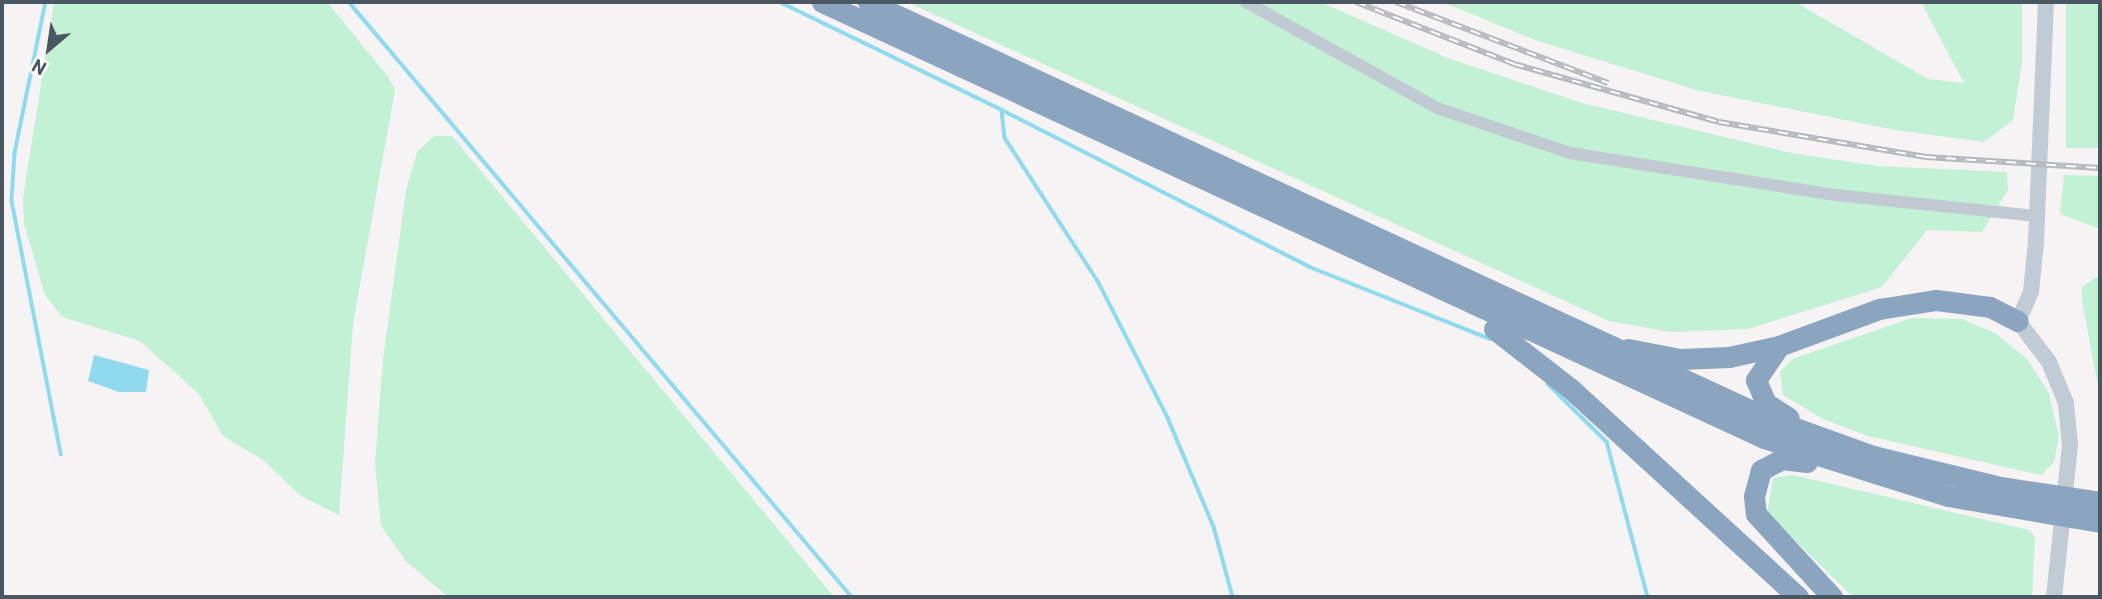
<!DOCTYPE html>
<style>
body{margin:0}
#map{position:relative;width:2102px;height:599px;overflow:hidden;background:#f5f3f3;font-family:Barlow,sans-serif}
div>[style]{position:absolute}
.green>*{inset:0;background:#c3f1d5;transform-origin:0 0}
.water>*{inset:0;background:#90daee}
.stream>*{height:3.5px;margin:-1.75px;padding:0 1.75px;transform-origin:1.75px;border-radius:1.75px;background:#90daee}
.street>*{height:12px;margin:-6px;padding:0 6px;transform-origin:6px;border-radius:6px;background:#c1cad2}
.secondary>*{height:16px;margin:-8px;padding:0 8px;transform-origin:8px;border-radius:8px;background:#c1cbd6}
.highway>*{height:21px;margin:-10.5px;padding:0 10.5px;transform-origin:10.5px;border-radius:10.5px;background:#8ba5c1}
.rail>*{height:6px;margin-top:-3px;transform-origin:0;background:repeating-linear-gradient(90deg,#fff 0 10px,#b5b8bd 0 20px);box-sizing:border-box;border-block:2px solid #b5b8bd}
span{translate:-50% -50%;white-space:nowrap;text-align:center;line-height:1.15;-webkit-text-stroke:6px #fff;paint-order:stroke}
.frame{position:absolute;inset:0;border:4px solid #4a5661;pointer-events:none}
.north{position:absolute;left:14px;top:14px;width:70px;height:70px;-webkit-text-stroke:5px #fff;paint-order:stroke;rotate:209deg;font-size:19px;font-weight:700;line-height:28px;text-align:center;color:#4a5661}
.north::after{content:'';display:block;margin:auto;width:24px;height:32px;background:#4a5661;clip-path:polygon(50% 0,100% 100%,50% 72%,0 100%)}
</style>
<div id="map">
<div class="green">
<div style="clip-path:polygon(54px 2px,327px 2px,389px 78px,395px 90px,353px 324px,339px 515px,301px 496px,263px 460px,223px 436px,199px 394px,140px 341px,62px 317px,45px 295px,24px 224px,23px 198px)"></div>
<div style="clip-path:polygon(907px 2px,1320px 2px,1448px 58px,1582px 103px,1791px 153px,1878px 166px,2007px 172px,2008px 190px,1982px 232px,1927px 230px,1882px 287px,1748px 329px,1670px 332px,1609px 321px)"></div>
<div style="clip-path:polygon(1442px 2px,1795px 2px,1928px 79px,1964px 83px,1921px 2px,2022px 2px,2022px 63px,2013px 120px,1984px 142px,1895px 130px,1700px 91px,1538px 41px)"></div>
<div style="left:2066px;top:2px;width:34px;height:146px"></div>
<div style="clip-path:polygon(434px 136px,452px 136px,834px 597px,448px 597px,406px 561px,381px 526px,375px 463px,383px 359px,406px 190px,417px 152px)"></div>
<div style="clip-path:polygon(2064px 175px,2100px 176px,2100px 229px,2060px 214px)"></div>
<div style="clip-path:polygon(2100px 275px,2100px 397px,2082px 301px,2082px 287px)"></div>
<div style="clip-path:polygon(1912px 318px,1962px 319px,1995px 333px,2027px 359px,2049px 393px,2059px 437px,2054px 462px,2041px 475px,1868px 436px,1823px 419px,1783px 395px,1780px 372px,1792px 359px)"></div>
<div style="clip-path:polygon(1793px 475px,2029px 530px,2035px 537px,2032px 597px,1853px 597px,1767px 513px,1773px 478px)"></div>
</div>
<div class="water">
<div style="clip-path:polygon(94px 355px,149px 370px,146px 392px,119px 392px,88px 381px)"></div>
</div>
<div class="stream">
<div style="left:46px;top:2px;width:154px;rotate:101.6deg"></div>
<div style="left:15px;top:153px;width:48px;rotate:93.6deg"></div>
<div style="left:12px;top:201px;width:258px;rotate:79deg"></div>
<div style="left:349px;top:2px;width:779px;rotate:49.79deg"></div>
<div style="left:780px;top:2px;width:247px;rotate:25.9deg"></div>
<div style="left:1002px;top:110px;width:28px;rotate:84deg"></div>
<div style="left:1005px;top:138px;width:171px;rotate:57deg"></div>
<div style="left:1098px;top:281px;width:154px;rotate:62.9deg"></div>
<div style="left:1168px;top:418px;width:118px;rotate:67.1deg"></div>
<div style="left:1214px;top:527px;width:73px;rotate:74.8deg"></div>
<div style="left:1002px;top:110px;width:346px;rotate:27deg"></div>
<div style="left:1310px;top:267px;width:194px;rotate:21.8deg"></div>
<div style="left:1548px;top:384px;width:83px;rotate:44.5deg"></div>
<div style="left:1607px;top:442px;width:160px;rotate:75.2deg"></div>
</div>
<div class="street">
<div style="left:1246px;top:2px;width:218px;rotate:29deg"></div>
<div style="left:1437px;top:108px;width:140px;rotate:18.7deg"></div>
<div style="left:1570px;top:153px;width:269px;rotate:9deg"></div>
<div style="left:1836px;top:195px;width:202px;rotate:6deg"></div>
</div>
<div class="secondary">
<div style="left:2046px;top:2px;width:240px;rotate:92.4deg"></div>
<div style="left:2036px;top:242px;width:50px;rotate:95.7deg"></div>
<div style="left:2031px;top:292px;width:32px;rotate:114deg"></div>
<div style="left:2018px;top:321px;width:51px;rotate:52.9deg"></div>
<div style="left:2049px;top:362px;width:44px;rotate:67.5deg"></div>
<div style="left:2066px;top:403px;width:42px;rotate:84.6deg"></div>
<div style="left:2070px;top:445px;width:153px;rotate:96deg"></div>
</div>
<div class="highway">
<div style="left:822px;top:2px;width:1038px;rotate:24.84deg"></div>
<div style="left:1764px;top:438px;width:193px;rotate:17.5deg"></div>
<div style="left:1948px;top:496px;width:154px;rotate:9.7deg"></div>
<div style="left:868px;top:2px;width:991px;rotate:24.83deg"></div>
<div style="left:1767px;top:418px;width:113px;rotate:19.7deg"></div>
<div style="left:1873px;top:456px;width:131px;rotate:13.7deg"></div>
<div style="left:2000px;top:487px;width:101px;rotate:8.5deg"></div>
<div style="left:1494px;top:329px;width:98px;rotate:37.9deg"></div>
<div style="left:1571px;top:389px;width:308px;rotate:42.5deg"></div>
<div style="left:1779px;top:346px;width:41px;rotate:124.1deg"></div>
<div style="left:1756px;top:380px;width:25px;rotate:67deg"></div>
<div style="left:1766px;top:403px;width:27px;rotate:33deg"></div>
<div style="left:1628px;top:349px;width:53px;rotate:10.9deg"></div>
<div style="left:1680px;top:359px;width:49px;rotate:-2.3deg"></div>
<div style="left:1729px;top:357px;width:51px;rotate:-12.4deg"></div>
<div style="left:1779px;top:346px;width:107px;rotate:-20.3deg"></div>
<div style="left:1879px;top:309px;width:58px;rotate:-9deg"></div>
<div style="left:1936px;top:300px;width:54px;rotate:7.4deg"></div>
<div style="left:1990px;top:307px;width:31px;rotate:27deg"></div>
<div style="left:1807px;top:462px;width:25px;rotate:-173deg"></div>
<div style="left:1782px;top:459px;width:24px;rotate:152deg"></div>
<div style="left:1761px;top:470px;width:27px;rotate:105deg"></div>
<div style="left:1754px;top:496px;width:18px;rotate:84deg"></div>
<div style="left:1756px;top:514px;width:113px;rotate:47.5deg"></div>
</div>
<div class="rail">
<div style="left:1356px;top:2px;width:170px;rotate:21.4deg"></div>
<div style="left:1514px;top:64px;width:213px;rotate:15.8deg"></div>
<div style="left:1719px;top:122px;width:210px;rotate:9.6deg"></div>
<div style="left:1926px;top:157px;width:174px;rotate:3.6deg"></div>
<div style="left:1396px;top:2px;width:227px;rotate:20.9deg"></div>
</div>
<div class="frame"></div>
<div class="north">N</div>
</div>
